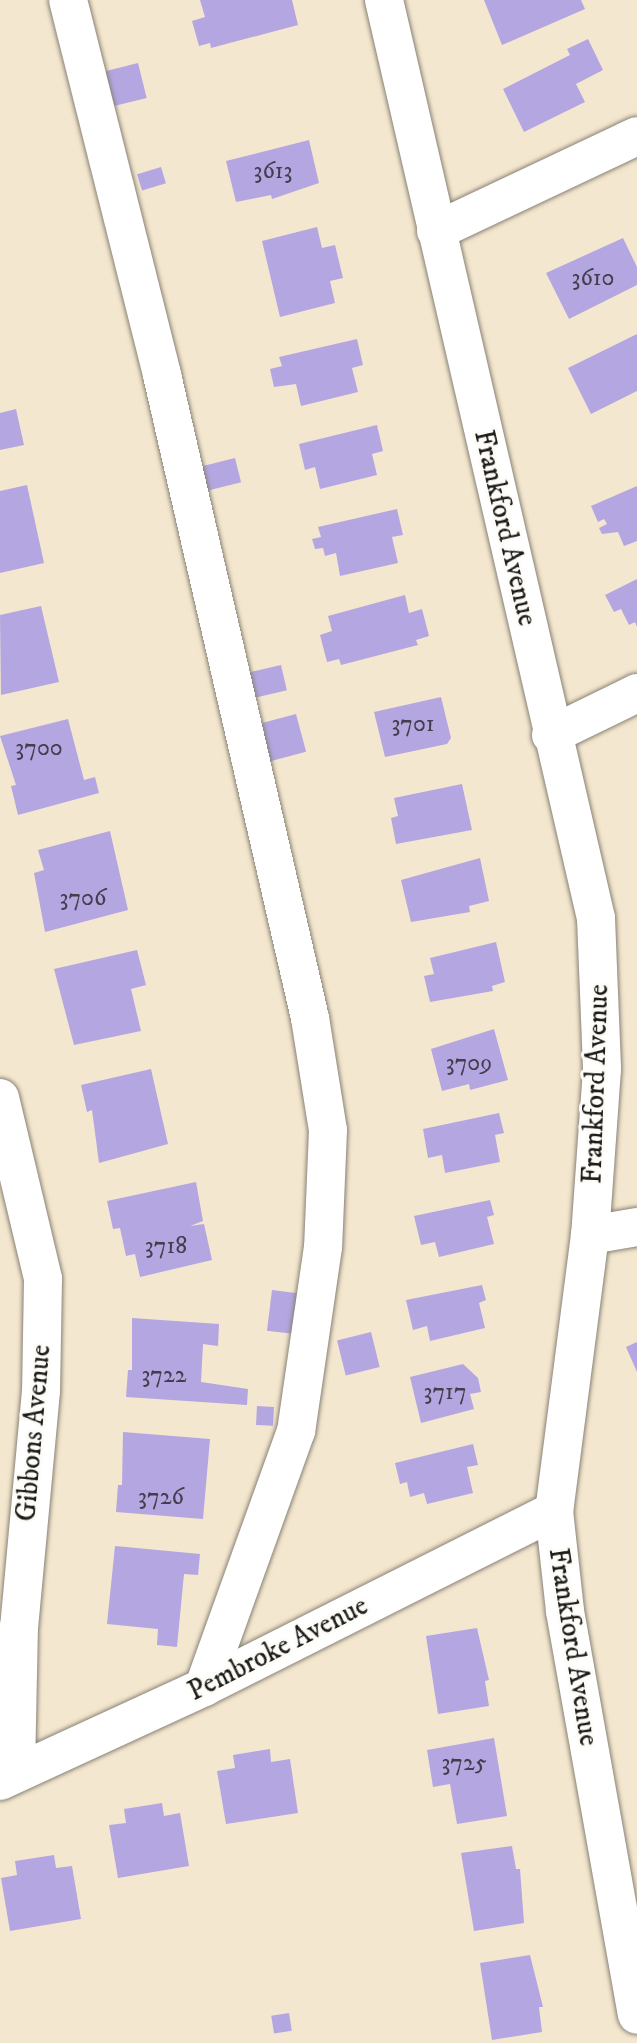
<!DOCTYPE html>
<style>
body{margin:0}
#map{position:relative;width:637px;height:2043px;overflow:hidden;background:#f4e7cf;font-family:"IM FELL DW Pica",serif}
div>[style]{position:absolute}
.building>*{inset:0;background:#b4a6e1;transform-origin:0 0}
.roads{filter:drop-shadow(0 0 2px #888276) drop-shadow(0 0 2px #888276)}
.minor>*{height:38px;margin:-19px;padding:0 19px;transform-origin:19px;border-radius:19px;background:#fff}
span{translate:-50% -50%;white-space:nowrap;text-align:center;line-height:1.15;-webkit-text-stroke:6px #fdfcf7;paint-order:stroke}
.number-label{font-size:24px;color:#423e4d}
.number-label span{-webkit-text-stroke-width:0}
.street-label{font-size:28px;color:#1c1c1c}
</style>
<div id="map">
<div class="building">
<div style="clip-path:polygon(200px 0,292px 0,298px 25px,211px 48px,210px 43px,199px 46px,192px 21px,205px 17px)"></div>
<div style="clip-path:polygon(484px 0,581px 0,585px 9px,502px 45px)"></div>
<div style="clip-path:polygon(588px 39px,603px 70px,576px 84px,585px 102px,524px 132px,503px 89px,570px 55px,567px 49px)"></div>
<div style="left:138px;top:63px;width:36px;height:39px;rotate:76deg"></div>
<div style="clip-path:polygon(309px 140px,319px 183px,272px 199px,271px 195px,236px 202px,226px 161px)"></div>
<div style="left:161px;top:167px;width:17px;height:25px;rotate:73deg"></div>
<div style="clip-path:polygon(317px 227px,322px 248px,335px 245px,343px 278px,330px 281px,335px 303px,280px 317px,262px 241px)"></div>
<div style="clip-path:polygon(623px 238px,637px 267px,637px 285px,569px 319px,546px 273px)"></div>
<div style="clip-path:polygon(637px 334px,637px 391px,591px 414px,568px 368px)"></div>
<div style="clip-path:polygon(357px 339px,363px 365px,352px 368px,358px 392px,301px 406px,296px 384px,274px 387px,270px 369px,282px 366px,279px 357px)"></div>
<div style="clip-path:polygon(16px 409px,24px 445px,0 450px,0 413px)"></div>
<div style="clip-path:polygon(377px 425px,383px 451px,372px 454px,377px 475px,320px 489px,315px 467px,305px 470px,299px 444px)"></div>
<div style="left:235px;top:458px;width:25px;height:36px;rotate:76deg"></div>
<div style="clip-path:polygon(27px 485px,44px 563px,0 573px,0 491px)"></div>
<div style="clip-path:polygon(637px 486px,637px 541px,624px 546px,618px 532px,602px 534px,599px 528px,607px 524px,604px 519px,598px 522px,591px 506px)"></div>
<div style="clip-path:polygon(397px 509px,403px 535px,392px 537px,398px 563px,340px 576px,336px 553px,325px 556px,323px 548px,315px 549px,312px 539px,321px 537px,318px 527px)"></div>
<div style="clip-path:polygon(637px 579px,637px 627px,635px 622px,629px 625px,621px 609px,614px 612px,605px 595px)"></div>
<div style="clip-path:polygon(405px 595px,409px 613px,422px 609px,429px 636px,416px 640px,418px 645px,341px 665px,339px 659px,327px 662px,320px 635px,332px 631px,328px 616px)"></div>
<div style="clip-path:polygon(41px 606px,59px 682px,1px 695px,0 615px)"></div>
<div style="left:281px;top:665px;width:26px;height:36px;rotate:77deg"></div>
<div style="clip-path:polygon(441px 697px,451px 738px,447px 744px,385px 757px,374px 712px)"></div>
<div style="left:296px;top:714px;width:39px;height:40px;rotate:75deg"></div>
<div style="clip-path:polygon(68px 719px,84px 780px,95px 777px,99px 793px,18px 815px,11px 786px,16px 785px,0 736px)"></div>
<div style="clip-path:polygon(462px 784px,472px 830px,396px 844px,391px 818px,398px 816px,394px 798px)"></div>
<div style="clip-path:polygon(110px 831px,128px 910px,45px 932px,34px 873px,44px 870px,38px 850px)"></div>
<div style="clip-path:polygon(480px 858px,489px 901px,469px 906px,470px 912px,411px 922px,401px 880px)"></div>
<div style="clip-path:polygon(496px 942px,505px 982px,492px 986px,493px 991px,430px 1002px,424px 976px,434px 974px,430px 958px)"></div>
<div style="clip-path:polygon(137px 950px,146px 985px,131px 989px,141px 1031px,74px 1045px,54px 969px)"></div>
<div style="clip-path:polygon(494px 1029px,508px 1080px,470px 1090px,469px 1084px,442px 1091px,431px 1049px)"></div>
<div style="clip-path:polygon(151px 1069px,168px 1144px,99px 1163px,92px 1110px,87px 1112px,81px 1085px)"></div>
<div style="clip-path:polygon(499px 1113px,504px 1133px,495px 1135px,500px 1162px,445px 1173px,442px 1155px,428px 1158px,423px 1129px)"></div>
<div style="clip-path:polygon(196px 1182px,203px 1221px,190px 1226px,204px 1224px,212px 1260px,140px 1277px,135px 1254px,126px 1256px,120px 1228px,113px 1229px,107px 1201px)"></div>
<div style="clip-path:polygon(490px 1200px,494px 1215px,487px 1217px,494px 1244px,439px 1257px,435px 1242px,421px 1245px,414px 1216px)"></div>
<div style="clip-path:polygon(482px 1285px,486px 1300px,479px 1303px,485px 1328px,430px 1341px,427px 1326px,413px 1330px,406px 1300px)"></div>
<div style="left:272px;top:1290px;width:26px;height:41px;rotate:7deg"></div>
<div style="clip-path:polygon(132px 1318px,219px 1324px,218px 1346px,203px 1344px,201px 1382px,248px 1389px,247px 1405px,126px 1397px,128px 1370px,132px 1370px)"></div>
<div style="left:371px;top:1332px;width:36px;height:35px;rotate:76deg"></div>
<div style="clip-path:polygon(637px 1342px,637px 1372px,626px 1347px)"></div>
<div style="clip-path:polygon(463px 1364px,478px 1378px,481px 1392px,470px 1394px,474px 1409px,421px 1423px,410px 1377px)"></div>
<div style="left:257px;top:1406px;width:17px;height:19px;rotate:3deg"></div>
<div style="clip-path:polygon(123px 1432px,210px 1439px,203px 1519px,116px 1512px,118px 1485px,122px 1485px)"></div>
<div style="clip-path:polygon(473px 1444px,478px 1465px,467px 1467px,473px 1493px,427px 1504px,424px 1493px,410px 1497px,407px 1482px,400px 1484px,395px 1463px)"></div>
<div style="clip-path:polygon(115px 1546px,200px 1554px,198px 1575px,184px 1574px,177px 1647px,157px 1645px,158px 1629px,107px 1624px)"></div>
<div style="clip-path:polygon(477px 1628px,489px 1680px,485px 1681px,489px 1706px,438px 1714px,426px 1636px)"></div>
<div style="clip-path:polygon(494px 1738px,507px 1816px,457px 1824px,450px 1784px,433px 1787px,427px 1750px)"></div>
<div style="clip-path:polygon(270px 1749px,271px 1762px,290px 1759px,298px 1813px,226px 1824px,217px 1771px,235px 1768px,233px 1755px)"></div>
<div style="clip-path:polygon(162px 1803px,164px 1816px,180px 1813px,189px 1866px,118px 1878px,109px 1825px,126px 1823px,124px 1809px)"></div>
<div style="clip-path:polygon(512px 1846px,516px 1869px,520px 1869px,524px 1923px,474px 1931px,461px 1853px)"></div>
<div style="clip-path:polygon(54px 1855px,56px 1868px,72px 1866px,81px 1919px,10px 1931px,1px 1878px,17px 1875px,15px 1861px)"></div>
<div style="clip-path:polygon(530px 1955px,543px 2007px,539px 2007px,542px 2032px,492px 2040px,480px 1963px)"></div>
<div style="left:289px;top:2013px;width:18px;height:18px;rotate:81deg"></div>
</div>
<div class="roads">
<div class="minor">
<div style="left:68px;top:0;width:387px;rotate:75.9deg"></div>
<div style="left:162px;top:375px;width:660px;rotate:77.04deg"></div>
<div style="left:310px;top:1018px;width:113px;rotate:80.9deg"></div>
<div style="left:328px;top:1130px;width:117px;rotate:92.4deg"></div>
<div style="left:323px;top:1247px;width:186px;rotate:98.3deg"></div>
<div style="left:296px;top:1431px;width:272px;rotate:109.8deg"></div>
<div style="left:384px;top:0;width:942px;rotate:77deg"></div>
<div style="left:596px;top:918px;width:151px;rotate:87.7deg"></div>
<div style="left:602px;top:1069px;width:166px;rotate:94.1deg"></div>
<div style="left:590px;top:1235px;width:278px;rotate:97.4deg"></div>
<div style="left:554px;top:1511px;width:101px;rotate:83.7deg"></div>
<div style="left:565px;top:1611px;width:410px;rotate:79.9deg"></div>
<div style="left:436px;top:231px;width:222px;rotate:-25.3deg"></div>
<div style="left:551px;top:735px;width:96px;rotate:-26deg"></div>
<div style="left:0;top:1098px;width:186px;rotate:76.6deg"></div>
<div style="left:43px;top:1279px;width:112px;rotate:91deg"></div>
<div style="left:41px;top:1391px;width:236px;rotate:95.3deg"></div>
<div style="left:19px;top:1626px;width:147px;rotate:91.2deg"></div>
<div style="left:590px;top:1235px;width:48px;rotate:-9.7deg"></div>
<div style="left:0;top:1781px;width:225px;rotate:-24.7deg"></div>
<div style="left:204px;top:1687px;width:392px;rotate:-26.7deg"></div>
</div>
</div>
<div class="number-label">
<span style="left:273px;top:172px">3613</span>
<span style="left:593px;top:279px">3610</span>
<span style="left:413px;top:725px">3701</span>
<span style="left:39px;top:749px">3700</span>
<span style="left:83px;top:899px">3706</span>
<span style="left:469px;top:1064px">3709</span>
<span style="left:166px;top:1247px">3718</span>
<span style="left:164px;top:1376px">3722</span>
<span style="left:445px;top:1393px">3717</span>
<span style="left:161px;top:1498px">3726</span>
<span style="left:464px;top:1764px">3725</span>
</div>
<div class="street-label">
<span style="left:505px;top:528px;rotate:77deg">Frankford Avenue</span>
<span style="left:596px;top:1084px;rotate:-88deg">Frankford Avenue</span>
<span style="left:34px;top:1433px;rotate:-85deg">Gibbons Avenue</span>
<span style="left:573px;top:1647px;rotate:81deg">Frankford Avenue</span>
<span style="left:278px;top:1649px;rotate:-27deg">Pembroke Avenue</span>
</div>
</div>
